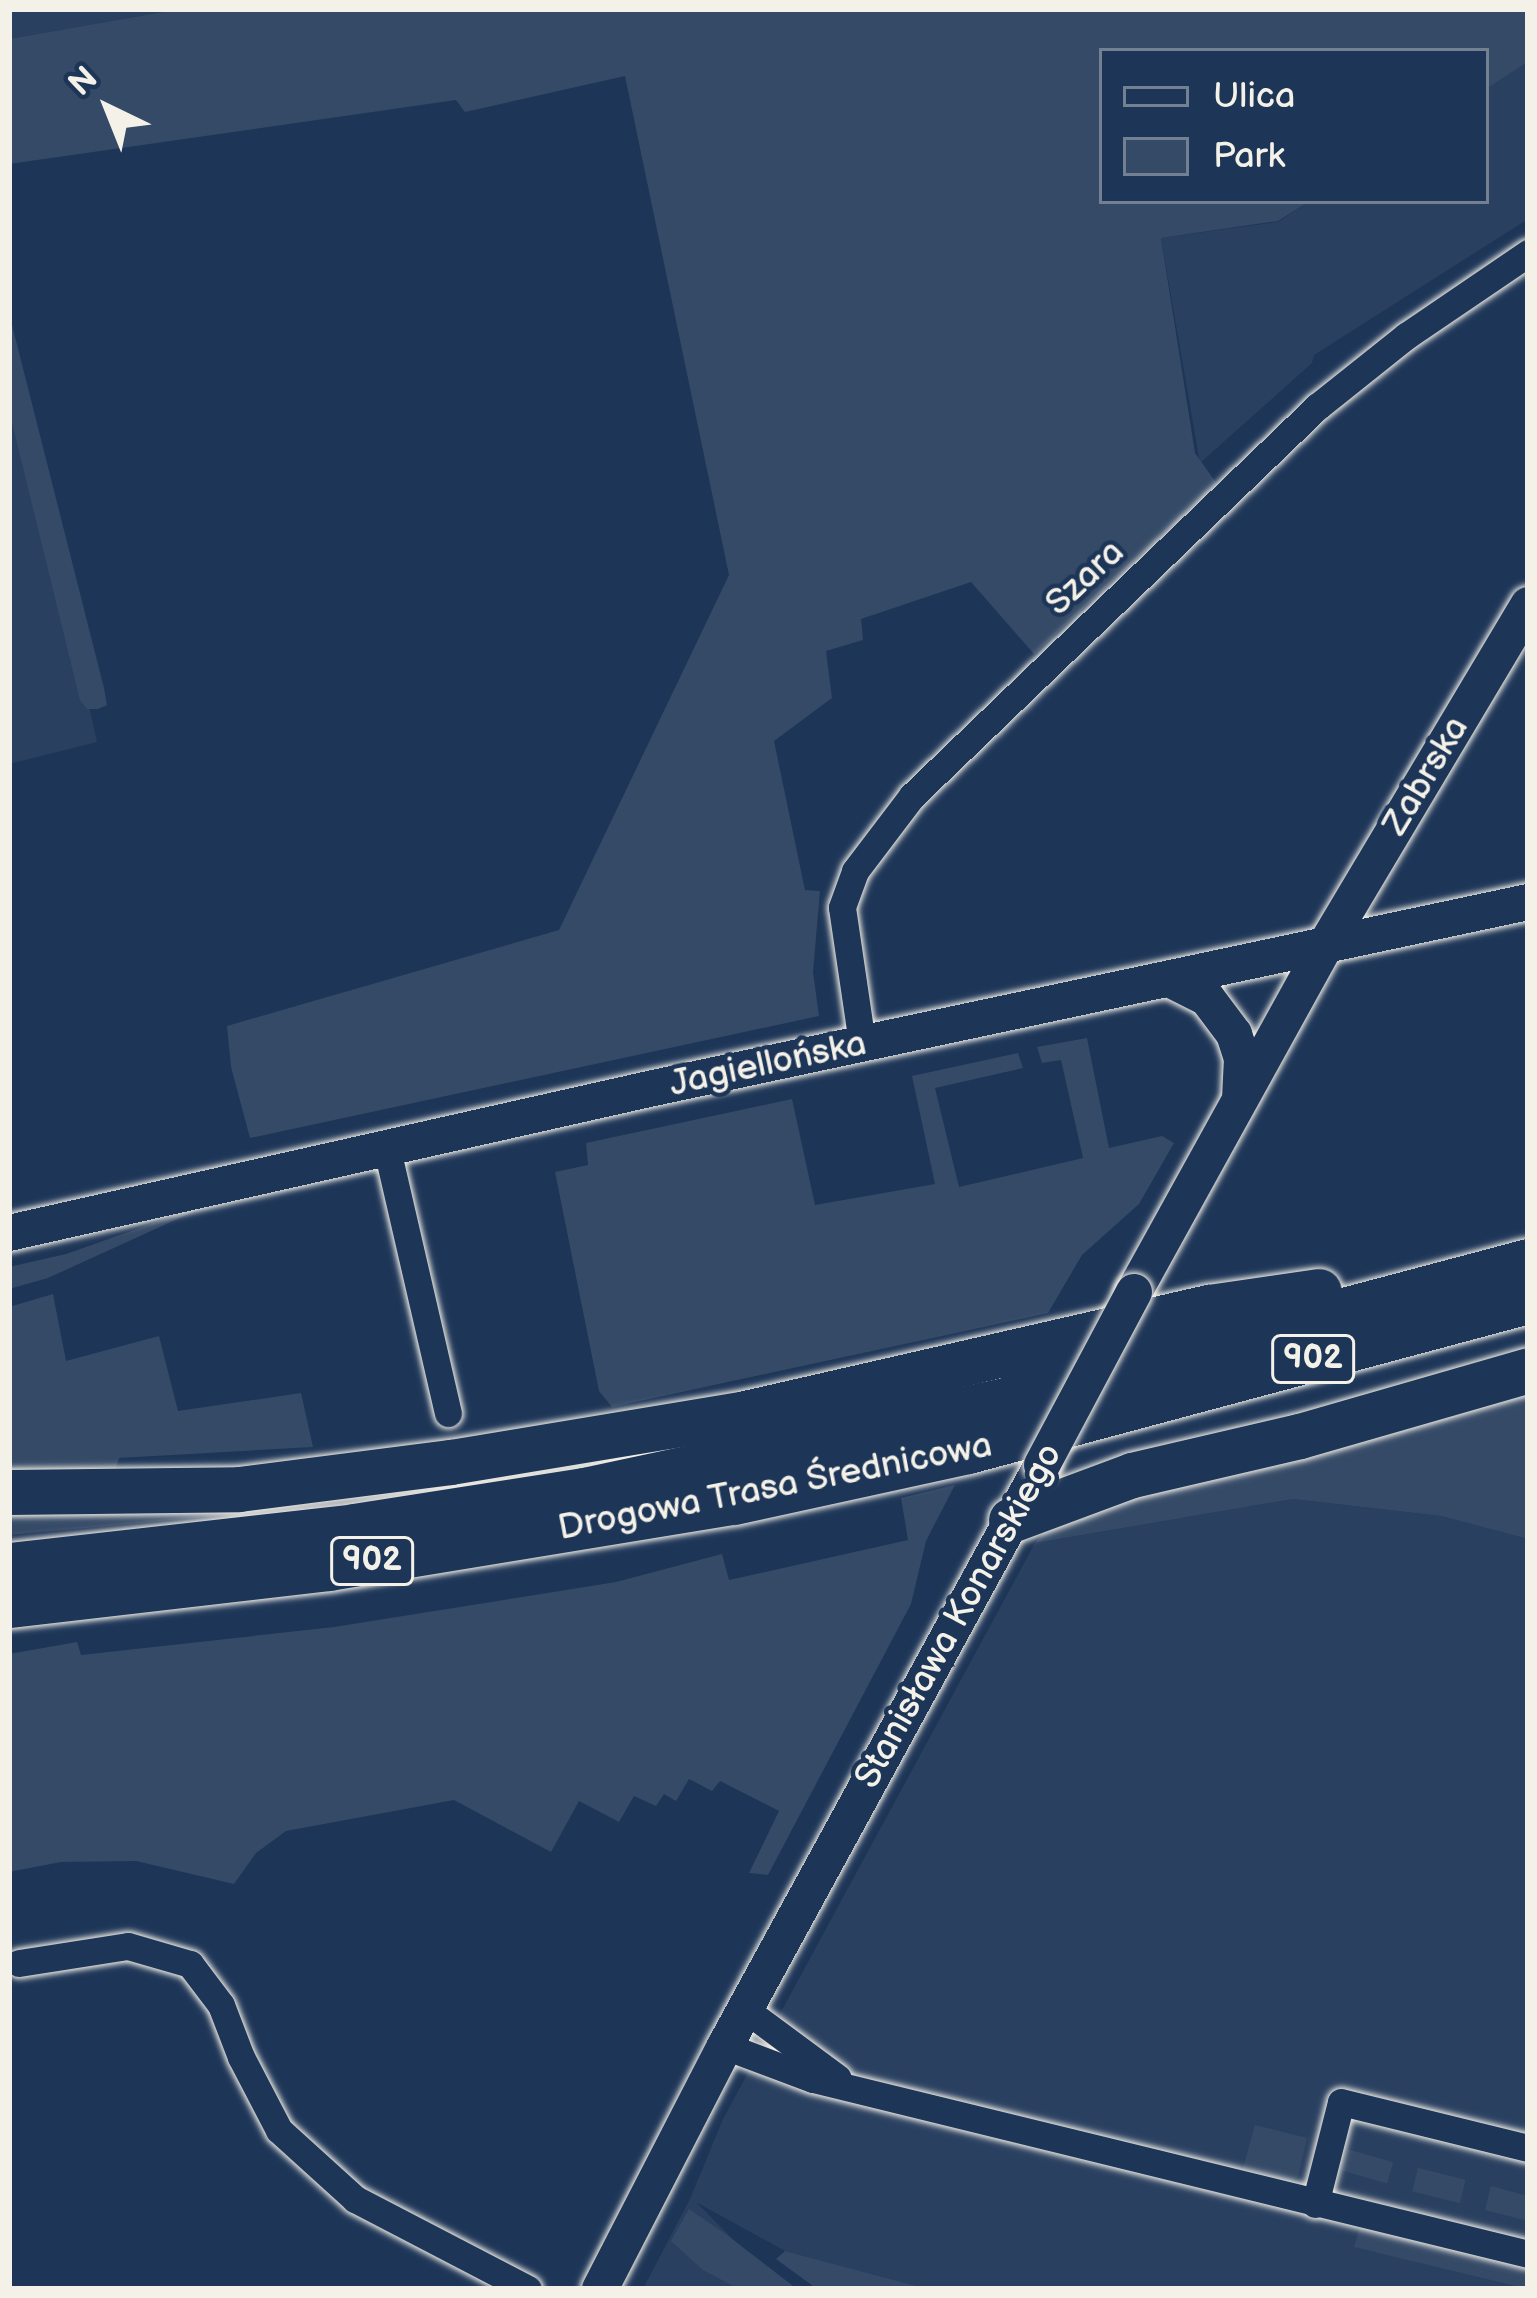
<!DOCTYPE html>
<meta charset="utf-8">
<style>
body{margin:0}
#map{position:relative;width:1537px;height:2298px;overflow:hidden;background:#1d3557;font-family:"Balsamiq Sans",sans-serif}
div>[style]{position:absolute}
.built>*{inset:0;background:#2a4060}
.green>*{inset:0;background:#354a67;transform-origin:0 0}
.roads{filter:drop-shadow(0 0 3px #f4f1e8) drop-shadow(0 0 3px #f4f1e8)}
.minor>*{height:27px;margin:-13.5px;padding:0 13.5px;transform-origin:13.5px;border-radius:13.5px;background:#1d3557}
.tertiary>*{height:36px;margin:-18px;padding:0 18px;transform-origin:18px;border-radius:18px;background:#1d3557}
.primary>*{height:45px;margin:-22.5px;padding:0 22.5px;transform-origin:22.5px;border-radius:22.5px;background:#1d3557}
.bridges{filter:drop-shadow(0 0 3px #f4f1e8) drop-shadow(0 0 3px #f4f1e8)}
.tertiary-bridge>*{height:36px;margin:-18px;padding:0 18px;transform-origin:18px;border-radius:18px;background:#1d3557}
span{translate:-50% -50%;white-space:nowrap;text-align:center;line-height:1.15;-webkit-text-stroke:9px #1d3557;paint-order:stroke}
.shield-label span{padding:3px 9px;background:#1d3557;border:3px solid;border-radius:9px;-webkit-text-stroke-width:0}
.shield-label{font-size:33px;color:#f4f1e8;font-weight:700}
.street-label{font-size:36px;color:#f4f1e8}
.frame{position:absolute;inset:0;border:12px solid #f4f1e8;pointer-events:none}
.legend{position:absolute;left:1099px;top:48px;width:390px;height:156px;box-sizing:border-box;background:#1d3557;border:3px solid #738091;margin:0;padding:15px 21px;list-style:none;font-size:36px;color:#f4f1e8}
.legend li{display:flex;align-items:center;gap:24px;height:60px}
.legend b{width:60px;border:3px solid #738091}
.north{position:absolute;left:48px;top:48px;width:120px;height:120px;-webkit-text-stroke:9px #1d3557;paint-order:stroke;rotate:317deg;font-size:33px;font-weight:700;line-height:48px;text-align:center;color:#f4f1e8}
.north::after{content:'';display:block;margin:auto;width:42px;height:54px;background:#f4f1e8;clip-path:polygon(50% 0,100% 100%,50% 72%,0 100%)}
</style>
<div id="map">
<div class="built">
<div style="clip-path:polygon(9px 9px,180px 9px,9px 39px)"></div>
<div style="clip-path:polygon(1528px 62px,1528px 219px,1314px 355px,1312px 363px,1200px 463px,1161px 238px,1278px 222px,1310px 201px,1486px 201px,1486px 89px)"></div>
<div style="clip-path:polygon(9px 336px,97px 742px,9px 764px)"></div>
<div style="clip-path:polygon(1293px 1499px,1441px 1516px,1528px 1539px,1528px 2289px,928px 2289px,785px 2251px,696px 2202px,782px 2289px,643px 2289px,690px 2199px,723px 2119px,1035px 1543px)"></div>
</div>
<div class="green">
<div style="clip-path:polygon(180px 9px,1528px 9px,1528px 62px,1486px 89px,1486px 51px,1102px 51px,1102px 201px,1310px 201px,1278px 221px,1161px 238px,1195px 453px,1217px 484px,1034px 654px,971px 582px,861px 619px,863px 640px,826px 651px,832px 698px,774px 741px,805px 890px,820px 891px,813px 972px,819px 1016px,250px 1138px,231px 1067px,227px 1026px,559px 930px,729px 575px,625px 76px,465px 112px,456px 100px,9px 164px,9px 39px)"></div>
<div style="clip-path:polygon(9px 313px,104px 688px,107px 705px,98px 709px,87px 709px,80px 700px,9px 410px)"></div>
<div style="clip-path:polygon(1087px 1038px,1109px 1148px,1162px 1136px,1174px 1143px,1139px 1204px,1082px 1255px,1048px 1313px,612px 1407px,599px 1391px,555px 1172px,588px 1165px,586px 1143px,792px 1099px,815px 1205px,935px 1184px,912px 1076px,1018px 1053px,1023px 1068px,935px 1088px,959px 1187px,1083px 1158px,1061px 1060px,1042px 1063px,1037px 1047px)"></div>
<div style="clip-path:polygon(219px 1200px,48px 1278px,9px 1289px,9px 1267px,66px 1254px)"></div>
<div style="clip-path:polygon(53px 1294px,66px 1361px,159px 1336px,178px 1411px,301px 1393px,313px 1447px,119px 1458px,114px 1475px,9px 1476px,9px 1307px)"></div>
<div style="clip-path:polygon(1528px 1389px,1528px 1539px,1441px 1516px,1293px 1499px,1035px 1543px,1057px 1518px)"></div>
<div style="clip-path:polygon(955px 1485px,926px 1541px,911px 1604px,768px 1875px,749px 1873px,779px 1811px,720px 1781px,712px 1791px,689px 1779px,676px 1801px,664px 1794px,656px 1806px,634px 1796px,619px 1822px,579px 1801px,551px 1852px,454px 1800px,286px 1831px,256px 1853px,234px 1884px,136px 1861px,61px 1862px,9px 1872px,9px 1654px,77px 1642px,81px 1655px,334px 1627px,616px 1582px,722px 1554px,729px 1580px,908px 1540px,901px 1498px)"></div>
<div style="clip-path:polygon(303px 1506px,259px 1512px,9px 1535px,9px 1511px,78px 1515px)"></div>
<div style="clip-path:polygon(1255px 2125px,1307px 2138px,1298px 2177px,1290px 2181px,1243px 2168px)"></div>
<div style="left:1347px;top:2149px;width:48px;height:22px;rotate:16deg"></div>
<div style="left:1418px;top:2168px;width:49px;height:24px;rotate:14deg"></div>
<div style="clip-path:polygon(1491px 2186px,1528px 2196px,1528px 2221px,1485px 2210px)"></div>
<div style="clip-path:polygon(689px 2209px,727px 2235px,797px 2289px,739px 2289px,703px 2270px,671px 2241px)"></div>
<div style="clip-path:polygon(1361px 2224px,1528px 2267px,1528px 2289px,1354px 2247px)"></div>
<div style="clip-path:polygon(785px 2251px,928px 2289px,817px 2289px,776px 2259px)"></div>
</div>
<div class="roads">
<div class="minor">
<div style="left:862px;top:1043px;width:137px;rotate:-98.4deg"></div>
<div style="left:842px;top:907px;width:38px;rotate:-70deg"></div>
<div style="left:855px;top:871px;width:94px;rotate:-52.8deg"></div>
<div style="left:912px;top:796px;width:562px;rotate:-43.85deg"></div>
<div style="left:1317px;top:407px;width:114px;rotate:-38.6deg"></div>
<div style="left:1406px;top:336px;width:148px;rotate:-34.2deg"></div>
<div style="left:387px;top:1149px;width:271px;rotate:77deg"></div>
<div style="left:19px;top:1963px;width:110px;rotate:-8.9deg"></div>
<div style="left:128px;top:1946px;width:65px;rotate:16.2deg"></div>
<div style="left:190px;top:1964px;width:51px;rotate:52.9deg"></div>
<div style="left:221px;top:2005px;width:56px;rotate:69deg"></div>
<div style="left:241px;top:2057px;width:82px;rotate:62.5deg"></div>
<div style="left:279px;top:2130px;width:103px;rotate:42.2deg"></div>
<div style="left:355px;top:2199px;width:195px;rotate:27.5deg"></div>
<div style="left:746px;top:2010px;width:114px;rotate:36.5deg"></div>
<div style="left:725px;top:2046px;width:94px;rotate:20.6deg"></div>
<div style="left:813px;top:2079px;width:736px;rotate:13.75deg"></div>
<div style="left:1315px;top:2204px;width:105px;rotate:-75.7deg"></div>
<div style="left:1341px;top:2102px;width:193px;rotate:13.8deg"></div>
</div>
<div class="tertiary">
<div style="left:1171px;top:980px;width:40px;rotate:26.6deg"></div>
<div style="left:1207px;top:998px;width:45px;rotate:53.1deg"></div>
<div style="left:1234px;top:1034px;width:25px;rotate:72deg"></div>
<div style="left:1242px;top:1058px;width:41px;rotate:92.8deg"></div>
<div style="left:9px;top:1233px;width:656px;rotate:-12.68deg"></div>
<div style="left:649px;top:1089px;width:899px;rotate:-12.01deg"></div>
<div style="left:1134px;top:1292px;width:395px;rotate:-61.1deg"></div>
<div style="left:1325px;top:946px;width:397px;rotate:-59.2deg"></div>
<div style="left:600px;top:2289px;width:273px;rotate:-62.8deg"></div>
<div style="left:725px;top:2046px;width:662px;rotate:-61.38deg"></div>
</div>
<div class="primary">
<div style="left:9px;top:1492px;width:230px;rotate:-0.7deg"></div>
<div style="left:239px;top:1489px;width:214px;rotate:-7.3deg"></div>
<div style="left:451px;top:1462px;width:294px;rotate:-9.4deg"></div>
<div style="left:741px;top:1414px;width:480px;rotate:-12.9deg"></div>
<div style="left:1209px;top:1307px;width:111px;rotate:-8.3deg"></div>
<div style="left:1011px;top:1520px;width:129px;rotate:-20.4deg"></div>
<div style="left:1132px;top:1475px;width:172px;rotate:-13.1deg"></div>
<div style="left:1300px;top:1436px;width:237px;rotate:-16.1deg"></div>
<div style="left:9px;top:1565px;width:347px;rotate:-6.4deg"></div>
<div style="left:354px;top:1526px;width:233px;rotate:-8.9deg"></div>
<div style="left:584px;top:1490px;width:431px;rotate:-12.1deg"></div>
<div style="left:1005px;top:1400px;width:541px;rotate:-14.88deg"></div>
<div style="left:9px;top:1605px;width:322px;rotate:-6.6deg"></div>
<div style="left:329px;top:1568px;width:410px;rotate:-9.3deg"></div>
<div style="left:734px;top:1502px;width:239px;rotate:-12.3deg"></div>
<div style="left:968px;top:1451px;width:580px;rotate:-15deg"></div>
</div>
</div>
<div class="bridges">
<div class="tertiary-bridge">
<div style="left:1042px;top:1465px;width:196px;rotate:-62deg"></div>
</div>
</div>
<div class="shield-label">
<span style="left:1313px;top:1359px">902</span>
<span style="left:372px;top:1561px">902</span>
</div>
<div class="street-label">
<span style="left:1085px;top:578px;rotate:-43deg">Szara</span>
<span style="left:1426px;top:776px;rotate:-59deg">Zabrska</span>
<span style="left:768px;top:1064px;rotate:-12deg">Jagiellońska</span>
<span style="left:775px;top:1487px;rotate:-11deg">Drogowa Trasa Średnicowa</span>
<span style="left:959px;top:1616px;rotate:-61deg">Stanisława Konarskiego</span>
</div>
<div class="frame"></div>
<ul class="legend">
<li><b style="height:15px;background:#1d3557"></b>Ulica</li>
<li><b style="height:33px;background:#354a67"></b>Park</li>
</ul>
<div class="north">N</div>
</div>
